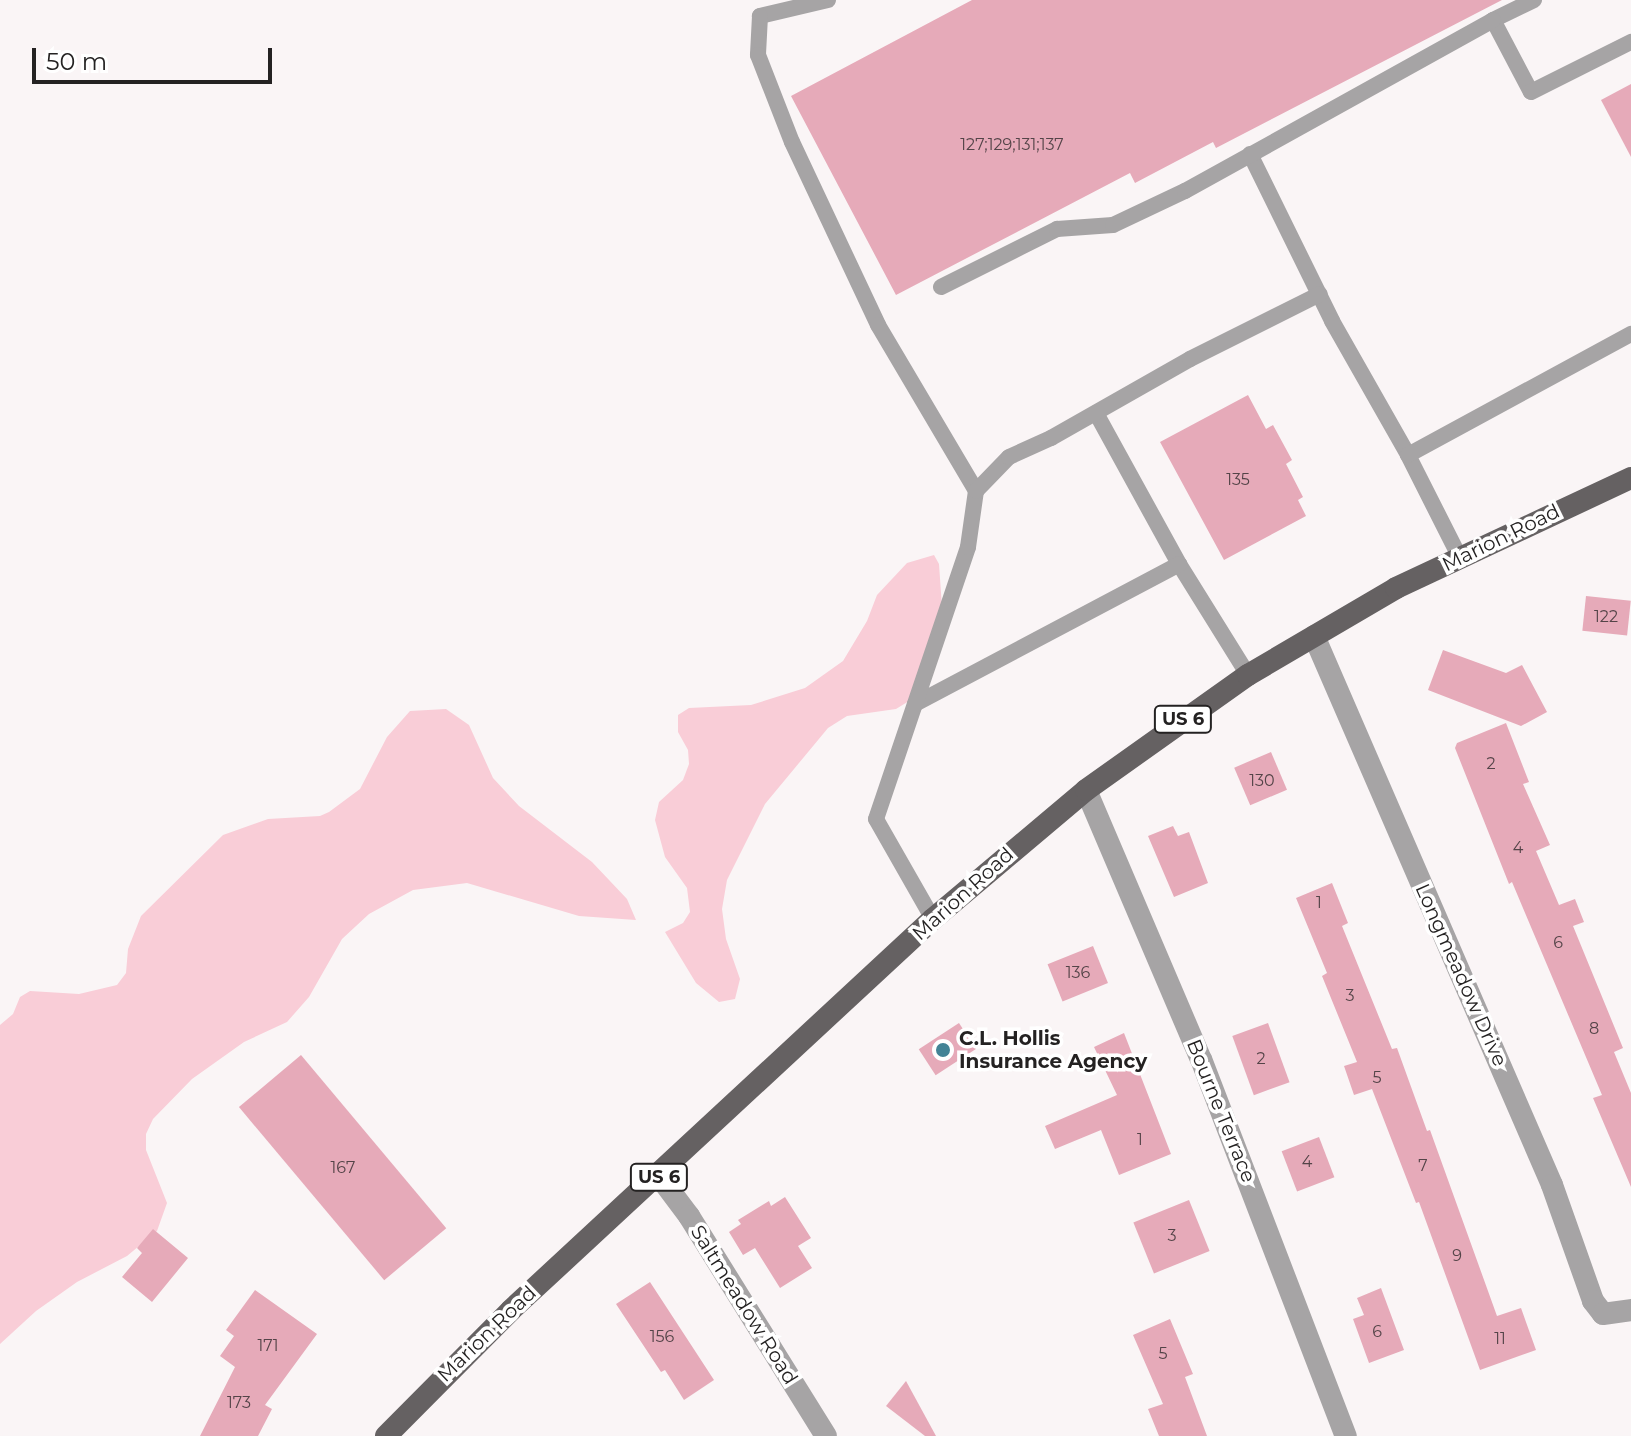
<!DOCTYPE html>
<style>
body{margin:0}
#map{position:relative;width:1631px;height:1436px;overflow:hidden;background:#faf5f6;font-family:Montserrat,sans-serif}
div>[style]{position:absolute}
.green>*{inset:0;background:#f9cdd7}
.building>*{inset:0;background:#e6aab9;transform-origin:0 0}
.service>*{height:16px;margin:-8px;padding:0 8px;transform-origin:8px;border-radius:8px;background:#a6a4a5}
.minor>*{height:22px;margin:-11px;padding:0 11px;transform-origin:11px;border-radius:11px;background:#a6a4a5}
.primary>*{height:22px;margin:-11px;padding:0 11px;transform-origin:11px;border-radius:11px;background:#656162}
.dots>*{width:22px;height:22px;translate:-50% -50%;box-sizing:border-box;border:4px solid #fff;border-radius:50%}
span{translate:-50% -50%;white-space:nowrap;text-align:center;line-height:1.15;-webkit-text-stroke:7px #fff;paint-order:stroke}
.number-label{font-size:16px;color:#544448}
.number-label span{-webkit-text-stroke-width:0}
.shield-label span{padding:2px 6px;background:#fff;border:2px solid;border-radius:6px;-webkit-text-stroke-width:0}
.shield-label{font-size:18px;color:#242222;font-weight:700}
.street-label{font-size:20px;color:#242222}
.poi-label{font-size:20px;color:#242222;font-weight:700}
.left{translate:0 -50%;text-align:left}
.scale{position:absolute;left:32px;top:48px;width:240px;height:36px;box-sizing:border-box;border:4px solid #242222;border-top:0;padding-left:10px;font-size:24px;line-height:28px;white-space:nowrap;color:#242222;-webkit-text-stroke:6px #fff;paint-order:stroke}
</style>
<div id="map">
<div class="green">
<div style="clip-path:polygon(934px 555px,939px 564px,942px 607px,922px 693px,896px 709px,847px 716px,828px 728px,765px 804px,727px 880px,722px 909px,726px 939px,740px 979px,735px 999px,719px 1002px,696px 983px,665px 932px,683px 923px,690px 912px,687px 888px,665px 857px,655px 820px,659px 802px,683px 780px,689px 764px,688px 750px,678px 732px,678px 715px,689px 708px,751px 705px,805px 688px,843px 661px,867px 621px,877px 595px,907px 563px)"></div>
<div style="clip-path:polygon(446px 709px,469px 725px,493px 778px,519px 806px,592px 862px,627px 899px,636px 920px,579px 916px,467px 883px,413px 890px,369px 914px,342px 939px,309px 997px,287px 1022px,244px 1042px,192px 1079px,153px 1119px,146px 1134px,146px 1150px,167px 1203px,157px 1231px,127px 1256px,77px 1282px,36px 1311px,0 1344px,0 1025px,13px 1014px,20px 997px,30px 991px,79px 994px,117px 985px,126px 973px,128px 949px,141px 916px,223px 835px,268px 819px,320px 816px,329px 812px,360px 789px,387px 737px,410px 711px)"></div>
</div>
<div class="building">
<div style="clip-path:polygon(972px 0,1502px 0,1216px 148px,1213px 142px,1135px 183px,1130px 173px,896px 295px,791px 96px)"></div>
<div style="clip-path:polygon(1631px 84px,1631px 157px,1601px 100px)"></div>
<div style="clip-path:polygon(1248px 395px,1266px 429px,1273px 425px,1292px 460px,1286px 464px,1303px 497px,1298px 500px,1306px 516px,1224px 560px,1160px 442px)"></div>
<div style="left:1586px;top:596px;width:45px;height:35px;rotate:6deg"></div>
<div style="clip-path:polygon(1443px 650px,1506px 673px,1522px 665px,1547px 712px,1521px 726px,1428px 690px)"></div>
<div style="clip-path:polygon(1506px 723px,1529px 782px,1523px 784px,1550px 845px,1536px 851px,1559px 905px,1575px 899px,1584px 922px,1573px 926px,1623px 1048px,1614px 1052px,1631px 1093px,1631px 1187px,1593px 1098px,1602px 1095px,1512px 882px,1509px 884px,1455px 748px,1457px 743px)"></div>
<div style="left:1271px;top:752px;width:41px;height:40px;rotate:67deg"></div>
<div style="clip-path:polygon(1173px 826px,1178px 836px,1189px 832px,1208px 883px,1174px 897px,1148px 836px)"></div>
<div style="clip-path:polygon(1332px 883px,1348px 923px,1342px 926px,1392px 1049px,1397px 1048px,1427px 1131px,1430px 1130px,1497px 1316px,1521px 1308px,1536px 1350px,1480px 1370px,1419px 1202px,1416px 1203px,1372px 1089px,1354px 1095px,1344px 1066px,1357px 1062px,1322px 976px,1327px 973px,1296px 898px)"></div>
<div style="left:1093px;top:946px;width:40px;height:49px;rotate:68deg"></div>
<div style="left:959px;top:1023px;width:31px;height:48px;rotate:57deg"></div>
<div style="left:1268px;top:1023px;width:63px;height:38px;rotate:70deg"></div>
<div style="clip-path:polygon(1124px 1033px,1171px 1154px,1119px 1175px,1101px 1130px,1055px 1149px,1045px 1126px,1117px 1095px,1094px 1047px)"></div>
<div style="left:301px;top:1055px;width:226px;height:81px;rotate:50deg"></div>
<div style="left:1319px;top:1137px;width:43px;height:40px;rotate:69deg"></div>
<div style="clip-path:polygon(785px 1197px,811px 1238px,798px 1246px,812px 1268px,780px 1288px,755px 1248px,743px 1255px,729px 1232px,741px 1224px,738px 1220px,769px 1201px,771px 1206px)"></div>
<div style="left:1189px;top:1200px;width:55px;height:60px;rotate:68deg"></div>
<div style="clip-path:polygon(153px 1229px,188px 1258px,152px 1302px,122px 1277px,142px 1253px,137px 1248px)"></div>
<div style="clip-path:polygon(650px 1282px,714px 1380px,684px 1400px,665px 1370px,661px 1372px,616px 1304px)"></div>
<div style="clip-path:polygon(1381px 1288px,1404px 1350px,1369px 1363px,1353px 1319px,1364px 1315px,1357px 1298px)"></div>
<div style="clip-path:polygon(255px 1290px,317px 1334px,265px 1405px,272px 1409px,258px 1436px,200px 1436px,235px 1367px,220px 1356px,234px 1336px,226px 1330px)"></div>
<div style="clip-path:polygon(1170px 1319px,1193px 1374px,1185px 1377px,1207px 1436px,1159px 1436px,1148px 1409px,1163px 1404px,1133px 1335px)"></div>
<div style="clip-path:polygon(906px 1381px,936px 1436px,925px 1436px,886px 1406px)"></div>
</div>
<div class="service">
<div style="left:828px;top:0;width:70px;rotate:166.8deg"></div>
<div style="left:760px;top:16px;width:39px;rotate:93deg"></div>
<div style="left:758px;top:55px;width:93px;rotate:68.7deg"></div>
<div style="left:792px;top:142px;width:202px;rotate:64.8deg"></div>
<div style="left:878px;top:325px;width:193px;rotate:59.4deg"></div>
<div style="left:1534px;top:0;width:46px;rotate:154deg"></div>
<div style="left:1493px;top:20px;width:81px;rotate:62.2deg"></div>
<div style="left:1531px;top:92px;width:112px;rotate:-26.6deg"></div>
<div style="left:1250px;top:154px;width:186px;rotate:63.8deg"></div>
<div style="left:1332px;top:321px;width:154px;rotate:60.4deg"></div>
<div style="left:1408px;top:455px;width:115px;rotate:63.2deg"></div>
<div style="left:941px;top:287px;width:130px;rotate:-26.6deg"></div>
<div style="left:1057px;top:229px;width:56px;rotate:-4.1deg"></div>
<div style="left:1113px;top:225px;width:80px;rotate:-25.3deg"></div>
<div style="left:1185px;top:191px;width:352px;rotate:-29deg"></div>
<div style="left:1096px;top:413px;width:172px;rotate:61.2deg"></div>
<div style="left:1179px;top:564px;width:131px;rotate:58.1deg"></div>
<div style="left:1408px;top:455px;width:254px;rotate:-28.5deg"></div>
<div style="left:915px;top:704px;width:299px;rotate:-27.9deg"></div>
<div style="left:933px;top:919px;width:115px;rotate:-119.7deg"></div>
<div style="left:876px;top:819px;width:287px;rotate:-71.3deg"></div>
<div style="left:968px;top:547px;width:57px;rotate:-81.9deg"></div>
<div style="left:976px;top:491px;width:47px;rotate:-45.9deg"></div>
<div style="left:1009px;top:457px;width:46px;rotate:-24.3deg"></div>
<div style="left:1051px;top:438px;width:160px;rotate:-29.6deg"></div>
<div style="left:1190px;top:359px;width:145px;rotate:-26.6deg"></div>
</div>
<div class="minor">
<div style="left:1314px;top:636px;width:598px;rotate:66.56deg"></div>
<div style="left:1552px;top:1185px;width:123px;rotate:70.5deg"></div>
<div style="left:1593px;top:1301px;width:16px;rotate:52deg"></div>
<div style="left:1603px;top:1314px;width:28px;rotate:-8deg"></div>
<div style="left:1086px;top:790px;width:293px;rotate:66.9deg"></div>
<div style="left:1201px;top:1059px;width:404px;rotate:69deg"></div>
<div style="left:659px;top:1176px;width:50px;rotate:53.1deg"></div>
<div style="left:689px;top:1216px;width:259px;rotate:58.1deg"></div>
</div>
<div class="primary">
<div style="left:386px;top:1436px;width:177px;rotate:-45.2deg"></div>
<div style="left:511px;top:1310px;width:575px;rotate:-42.82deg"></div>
<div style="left:933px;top:919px;width:200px;rotate:-40.1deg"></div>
<div style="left:1086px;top:790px;width:199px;rotate:-35.4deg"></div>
<div style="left:1248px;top:675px;width:172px;rotate:-30.4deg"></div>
<div style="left:1396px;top:588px;width:259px;rotate:-25.1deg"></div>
</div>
<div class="dots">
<div style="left:943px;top:1050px;background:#438396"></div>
</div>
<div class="number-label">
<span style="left:1012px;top:145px">127;129;131;137</span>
<span style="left:1238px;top:480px">135</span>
<span style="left:1606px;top:617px">122</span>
<span style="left:1491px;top:764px">2</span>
<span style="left:1262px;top:781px">130</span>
<span style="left:1518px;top:848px">4</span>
<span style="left:1319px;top:903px">1</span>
<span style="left:1558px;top:943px">6</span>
<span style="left:1078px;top:973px">136</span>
<span style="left:1350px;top:996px">3</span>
<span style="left:1594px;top:1029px">8</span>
<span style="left:1261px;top:1059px">2</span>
<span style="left:1377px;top:1078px">5</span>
<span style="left:1140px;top:1140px">1</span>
<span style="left:1307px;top:1162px">4</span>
<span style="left:1423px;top:1166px">7</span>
<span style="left:343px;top:1168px">167</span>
<span style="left:1172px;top:1236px">3</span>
<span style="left:1457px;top:1256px">9</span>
<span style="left:1377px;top:1332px">6</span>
<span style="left:662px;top:1337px">156</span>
<span style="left:1500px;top:1339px">11</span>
<span style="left:268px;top:1346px">171</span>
<span style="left:1163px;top:1354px">5</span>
<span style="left:239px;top:1403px">173</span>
</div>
<div class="shield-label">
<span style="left:1183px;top:719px">US 6</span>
<span style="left:659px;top:1177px">US 6</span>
</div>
<div class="street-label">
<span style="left:1501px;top:538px;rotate:-26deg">Marion Road</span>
<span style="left:963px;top:894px;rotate:-42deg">Marion Road</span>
<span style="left:1461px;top:975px;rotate:66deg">Longmeadow Drive</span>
<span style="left:1221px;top:1111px;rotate:68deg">Bourne Terrace</span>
<span style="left:744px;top:1305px;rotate:58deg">Saltmeadow Road</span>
<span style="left:487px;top:1334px;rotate:-44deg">Marion Road</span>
</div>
<div class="poi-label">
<span class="left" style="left:959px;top:1050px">C.L. Hollis<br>Insurance Agency</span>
</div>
<div class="scale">50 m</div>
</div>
